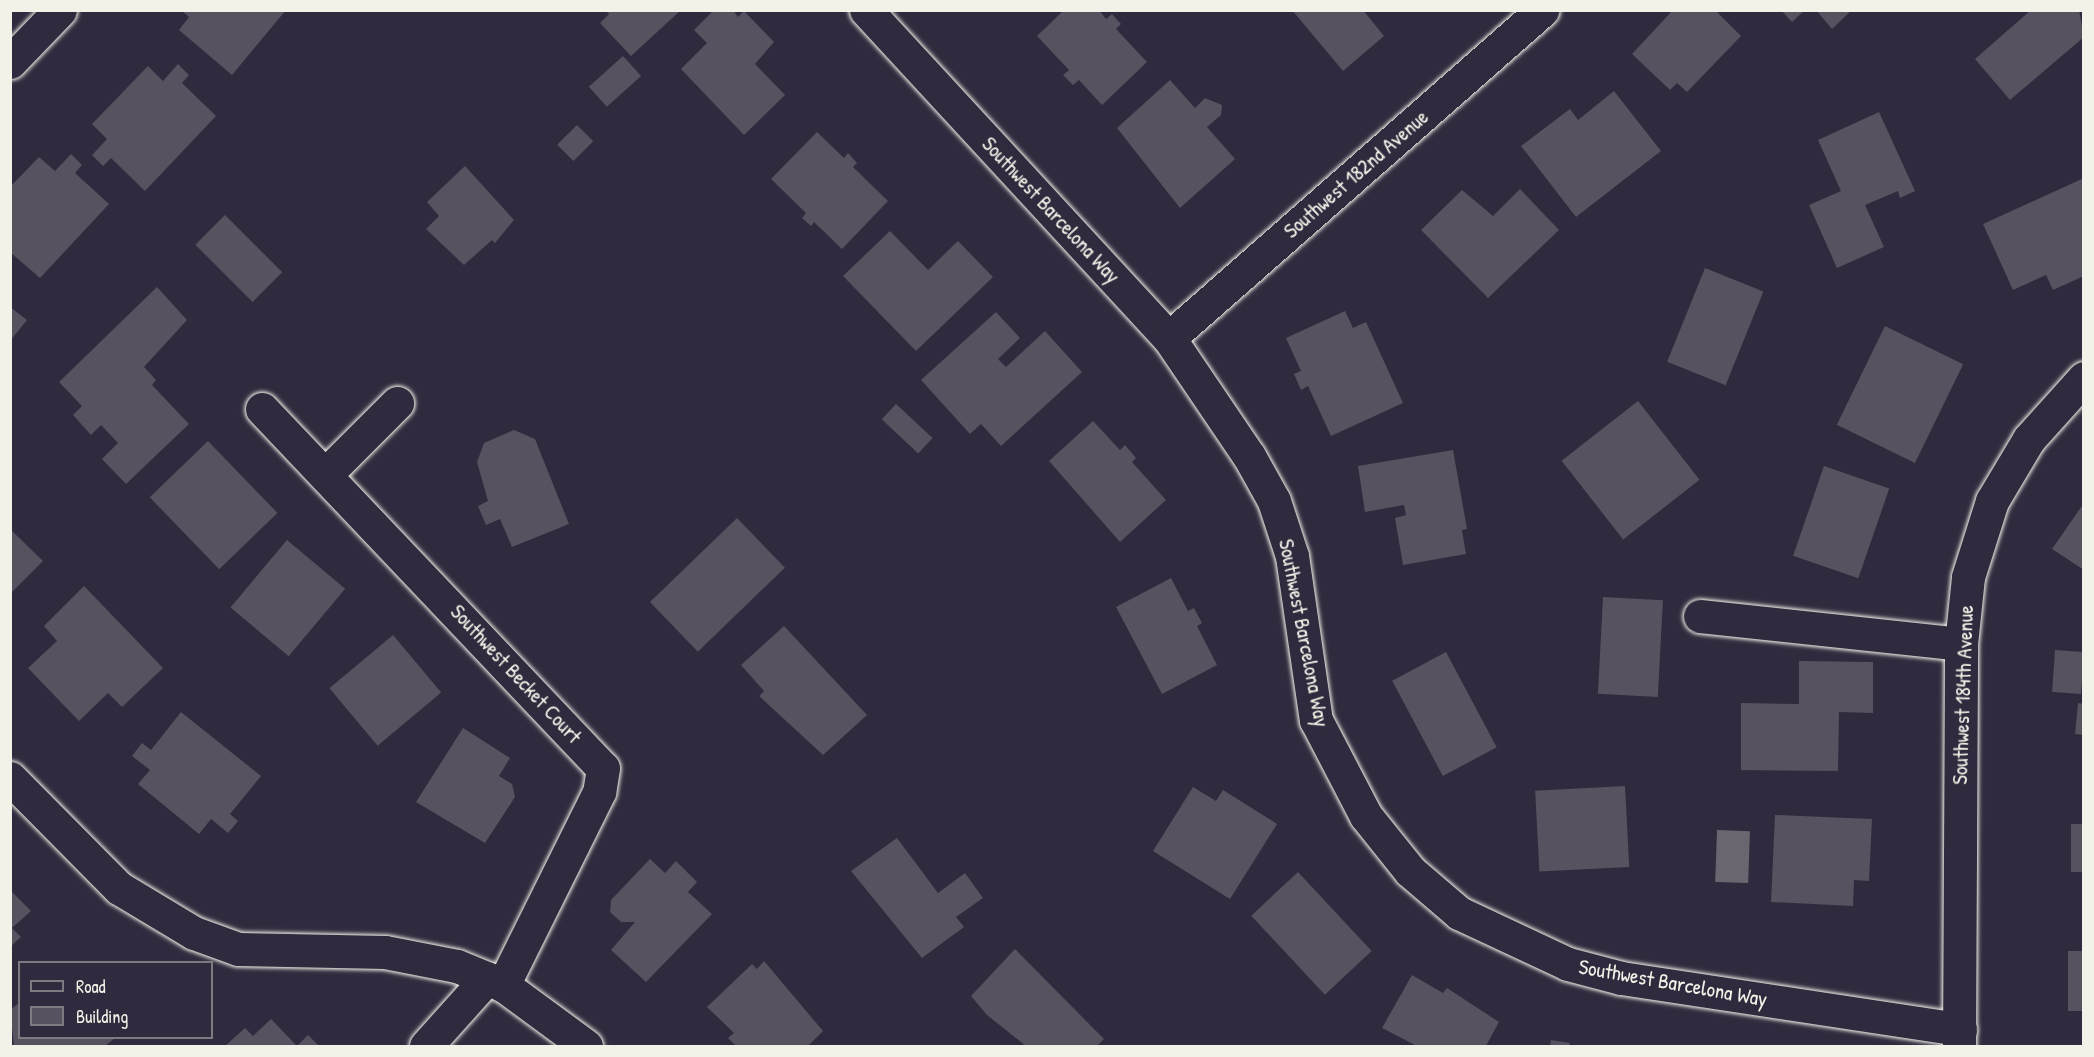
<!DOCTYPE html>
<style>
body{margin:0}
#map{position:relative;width:2094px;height:1057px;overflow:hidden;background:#2f2a3d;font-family:"Patrick Hand",sans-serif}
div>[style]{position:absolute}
.water>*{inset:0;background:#6a6670;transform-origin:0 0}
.building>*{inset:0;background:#56525f;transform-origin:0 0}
.roads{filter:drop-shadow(0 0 2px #f4f1e8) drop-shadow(0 0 2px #f4f1e8)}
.minor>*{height:33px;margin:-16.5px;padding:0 16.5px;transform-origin:16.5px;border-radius:16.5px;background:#2f2a3d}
span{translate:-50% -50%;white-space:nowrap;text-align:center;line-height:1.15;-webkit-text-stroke:5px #2f2a3d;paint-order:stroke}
.street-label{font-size:21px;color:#f4f1e8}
.frame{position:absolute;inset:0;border:12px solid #f4f1e8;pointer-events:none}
.legend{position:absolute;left:18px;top:961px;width:195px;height:78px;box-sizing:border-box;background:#2f2a3d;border:2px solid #7e7a81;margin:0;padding:8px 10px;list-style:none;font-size:18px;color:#f4f1e8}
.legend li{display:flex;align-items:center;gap:12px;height:30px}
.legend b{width:30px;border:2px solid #7e7a81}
</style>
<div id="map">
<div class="water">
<div style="left:1717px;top:830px;width:33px;height:52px;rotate:2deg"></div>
</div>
<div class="building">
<div style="clip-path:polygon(181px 10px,286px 10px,232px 75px,179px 30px,189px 17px)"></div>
<div style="clip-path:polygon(606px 10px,681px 10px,631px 56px,600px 23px,609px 14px)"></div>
<div style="clip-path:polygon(714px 10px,733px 10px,738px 17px,744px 11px,774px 42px,755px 64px,785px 95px,744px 135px,681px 69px,707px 43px,694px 30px)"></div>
<div style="clip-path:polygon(1064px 10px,1099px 10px,1106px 19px,1112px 14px,1121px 24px,1116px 29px,1147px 62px,1102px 105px,1079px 80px,1073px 85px,1063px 75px,1069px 70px,1037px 36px)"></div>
<div style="clip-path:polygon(1292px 10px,1363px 10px,1384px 36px,1343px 71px)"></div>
<div style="clip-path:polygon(1673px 10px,1715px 10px,1741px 36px,1687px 92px,1677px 83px,1670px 90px,1632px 54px)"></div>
<div style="clip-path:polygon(1781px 10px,1805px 10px,1792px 22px)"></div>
<div style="clip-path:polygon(1816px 10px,1852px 10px,1832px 29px)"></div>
<div style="clip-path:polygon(2031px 10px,2079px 10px,2084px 37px,2010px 100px,1975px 59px)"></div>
<div style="left:623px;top:56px;width:27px;height:46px;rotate:48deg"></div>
<div style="clip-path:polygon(178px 64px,189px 75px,182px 83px,216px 116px,145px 191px,111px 158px,103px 166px,92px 155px,107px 139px,92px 124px,148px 66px,163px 81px)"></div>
<div style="clip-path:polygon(1170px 80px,1195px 108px,1205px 98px,1222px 105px,1221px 115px,1207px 127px,1235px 159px,1180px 208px,1117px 128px)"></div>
<div style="clip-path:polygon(1614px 91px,1661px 151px,1576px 217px,1521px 146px,1570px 109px,1578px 120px)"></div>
<div style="clip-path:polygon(1879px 112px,1915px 191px,1900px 198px,1898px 191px,1865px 205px,1884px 247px,1837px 268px,1809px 205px,1841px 191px,1818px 140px)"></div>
<div style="left:577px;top:125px;width:23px;height:28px;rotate:45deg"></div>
<div style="clip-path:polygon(817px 132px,844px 158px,848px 153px,857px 163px,853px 167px,888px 201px,842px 249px,814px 222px,811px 226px,802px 218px,806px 213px,771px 179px)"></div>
<div style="clip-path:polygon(71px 154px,82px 165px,75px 173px,109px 204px,40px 278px,10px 252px,10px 187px,39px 157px,55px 171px)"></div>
<div style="clip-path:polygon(465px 166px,514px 220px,495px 243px,492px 240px,464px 265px,426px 229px,439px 216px,427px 202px)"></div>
<div style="clip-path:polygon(2084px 178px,2084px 276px,2053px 290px,2046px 275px,2013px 290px,1983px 224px)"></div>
<div style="clip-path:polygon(1520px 189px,1559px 230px,1488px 298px,1421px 230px,1462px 190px,1493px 216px)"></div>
<div style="left:225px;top:215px;width:81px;height:42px;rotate:45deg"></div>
<div style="clip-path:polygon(890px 231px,928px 270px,958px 241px,993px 277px,916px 351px,843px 276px)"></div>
<div style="left:1705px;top:268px;width:63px;height:101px;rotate:22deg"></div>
<div style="clip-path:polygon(157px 287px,187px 320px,144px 367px,156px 380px,152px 385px,189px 424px,126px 484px,102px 459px,118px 443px,101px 425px,91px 435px,73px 415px,82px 406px,59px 382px)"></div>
<div style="clip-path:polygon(10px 307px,27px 320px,10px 341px)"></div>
<div style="clip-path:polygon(1345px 311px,1353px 328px,1366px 322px,1403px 403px,1331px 436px,1308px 386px,1301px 390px,1294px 374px,1301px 371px,1286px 338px)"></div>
<div style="clip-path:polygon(996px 312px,1020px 338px,998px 359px,1006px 367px,1045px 331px,1082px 372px,1001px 446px,981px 424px,970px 434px,921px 380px)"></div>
<div style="left:1885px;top:326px;width:87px;height:110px;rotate:26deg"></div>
<div style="left:1638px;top:401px;width:100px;height:97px;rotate:52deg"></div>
<div style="left:896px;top:404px;width:50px;height:21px;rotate:43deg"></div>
<div style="clip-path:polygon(1093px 421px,1120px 450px,1125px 445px,1136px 458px,1132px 462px,1166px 500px,1120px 542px,1049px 461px)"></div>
<div style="clip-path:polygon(514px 430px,535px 439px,569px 524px,512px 547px,500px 519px,486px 525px,478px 506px,488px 501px,477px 462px,484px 443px)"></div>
<div style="left:208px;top:441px;width:100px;height:81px;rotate:46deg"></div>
<div style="clip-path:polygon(1453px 450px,1467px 529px,1462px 530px,1466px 554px,1403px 565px,1395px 518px,1406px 515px,1404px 505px,1365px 512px,1358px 466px)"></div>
<div style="left:1824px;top:466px;width:69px;height:95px;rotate:19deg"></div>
<div style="clip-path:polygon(2084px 503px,2084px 570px,2052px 549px)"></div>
<div style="left:737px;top:518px;width:69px;height:121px;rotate:46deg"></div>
<div style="clip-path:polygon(10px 529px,43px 561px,10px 594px)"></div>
<div style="left:287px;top:540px;width:76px;height:88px;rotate:40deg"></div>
<div style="clip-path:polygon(1171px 578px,1188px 611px,1194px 608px,1202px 623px,1197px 626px,1217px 665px,1162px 694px,1116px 607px)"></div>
<div style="clip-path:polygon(84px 586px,163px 668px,122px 707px,108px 693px,79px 721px,28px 668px,57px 641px,44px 626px)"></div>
<div style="left:1603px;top:597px;width:60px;height:97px;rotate:3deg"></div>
<div style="clip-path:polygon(784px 626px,867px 715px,823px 755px,759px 696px,764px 691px,741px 665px)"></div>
<div style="left:393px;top:635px;width:75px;height:83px;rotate:50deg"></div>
<div style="left:2055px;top:650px;width:29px;height:42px;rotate:4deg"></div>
<div style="left:1446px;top:652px;width:108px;height:61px;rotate:62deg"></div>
<div style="clip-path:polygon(1799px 661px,1873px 662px,1873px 713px,1839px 712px,1838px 771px,1741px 770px,1741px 703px,1799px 704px)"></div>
<div style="clip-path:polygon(2078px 703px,2084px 704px,2084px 735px,2075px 734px)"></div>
<div style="clip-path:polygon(181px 712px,261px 776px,230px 814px,238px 821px,228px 833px,211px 819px,199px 834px,138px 784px,150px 770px,132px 756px,142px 743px,151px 750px)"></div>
<div style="clip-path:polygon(463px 728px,510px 758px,499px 776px,512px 784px,515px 797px,485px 843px,416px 802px)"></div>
<div style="left:1625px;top:786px;width:81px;height:90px;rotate:87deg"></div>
<div style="clip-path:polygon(1193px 787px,1216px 801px,1223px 790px,1277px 824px,1230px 899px,1153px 851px)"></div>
<div style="clip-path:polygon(1775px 815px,1872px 819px,1869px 881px,1854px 880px,1853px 906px,1771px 902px)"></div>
<div style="left:2071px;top:824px;width:13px;height:48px"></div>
<div style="clip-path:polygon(897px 838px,938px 893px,965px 873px,983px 898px,956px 917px,964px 927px,922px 958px,851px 871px)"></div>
<div style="clip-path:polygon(650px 859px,665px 873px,676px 861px,697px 882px,688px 892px,712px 914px,646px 982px,611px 950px,635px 922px,621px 922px,610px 912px,611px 900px)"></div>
<div style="left:1298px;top:872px;width:108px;height:64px;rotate:47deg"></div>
<div style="clip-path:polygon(10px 890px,31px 911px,12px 928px,21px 937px,10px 947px)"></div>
<div style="clip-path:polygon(1015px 949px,1104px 1039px,1097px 1046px,1026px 1046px,987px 1015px,971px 996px)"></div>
<div style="left:2068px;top:951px;width:16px;height:60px"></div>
<div style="clip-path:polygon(764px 961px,823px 1031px,808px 1046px,736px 1046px,728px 1038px,734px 1033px,707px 1007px,752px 964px,757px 969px)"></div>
<div style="clip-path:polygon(1412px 975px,1443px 993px,1447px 988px,1499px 1022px,1486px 1046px,1417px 1046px,1382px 1028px)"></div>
<div style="clip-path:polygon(20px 1002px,20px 1038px,115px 1038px,105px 1046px,14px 1046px,10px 1010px)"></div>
<div style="clip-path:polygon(271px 1019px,297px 1046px,225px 1046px,245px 1028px,253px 1036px)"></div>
<div style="clip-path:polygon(308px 1035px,319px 1046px,297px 1046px)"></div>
<div style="clip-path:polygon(1551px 1040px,1570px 1043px,1569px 1046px,1550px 1046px)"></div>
</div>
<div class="roads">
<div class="minor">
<div style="left:866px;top:10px;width:447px;rotate:47.3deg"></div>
<div style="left:1169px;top:338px;width:143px;rotate:55.9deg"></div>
<div style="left:1249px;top:456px;width:51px;rotate:60.9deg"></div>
<div style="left:1274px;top:501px;width:58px;rotate:71.9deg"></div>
<div style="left:1292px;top:556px;width:166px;rotate:81.7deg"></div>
<div style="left:1316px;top:720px;width:108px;rotate:62.5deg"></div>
<div style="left:1366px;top:816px;width:70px;rotate:51.3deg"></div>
<div style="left:1410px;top:871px;width:65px;rotate:40.6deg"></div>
<div style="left:1459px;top:913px;width:120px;rotate:25.1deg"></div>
<div style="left:1568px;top:964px;width:55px;rotate:14.8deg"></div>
<div style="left:1621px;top:978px;width:343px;rotate:8.6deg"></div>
<div style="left:10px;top:62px;width:72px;rotate:-46.1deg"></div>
<div style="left:1169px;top:338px;width:497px;rotate:-41.3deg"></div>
<div style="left:262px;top:409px;width:495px;rotate:46.5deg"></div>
<div style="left:603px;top:768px;width:24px;rotate:99deg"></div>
<div style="left:599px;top:792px;width:216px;rotate:116.4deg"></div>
<div style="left:325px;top:475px;width:102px;rotate:-45deg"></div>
<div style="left:1700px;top:616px;width:262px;rotate:6.1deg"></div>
<div style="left:10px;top:778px;width:155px;rotate:45.3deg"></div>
<div style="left:119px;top:888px;width:87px;rotate:31deg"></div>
<div style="left:194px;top:933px;width:47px;rotate:20deg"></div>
<div style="left:238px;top:949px;width:147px;rotate:1.2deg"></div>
<div style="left:385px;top:952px;width:73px;rotate:11deg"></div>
<div style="left:457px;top:966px;width:50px;rotate:22.4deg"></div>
<div style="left:503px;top:985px;width:103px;rotate:36.3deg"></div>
<div style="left:426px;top:1046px;width:91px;rotate:-48.1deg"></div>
<div style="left:1959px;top:1046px;width:402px;rotate:-89.7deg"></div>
<div style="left:1961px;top:644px;width:67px;rotate:-84deg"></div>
<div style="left:1968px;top:577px;width:80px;rotate:-72.5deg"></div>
<div style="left:1992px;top:501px;width:72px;rotate:-59.2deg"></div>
<div style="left:2029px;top:439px;width:82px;rotate:-48deg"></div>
</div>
</div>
<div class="street-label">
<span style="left:1356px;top:174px;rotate:-41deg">Southwest 182nd Avenue</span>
<span style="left:1051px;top:210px;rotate:47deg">Southwest Barcelona Way</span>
<span style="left:1304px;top:633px;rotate:79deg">Southwest Barcelona Way</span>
<span style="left:516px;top:674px;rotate:47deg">Southwest Becket Court</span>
<span style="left:1963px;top:695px;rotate:-88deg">Southwest 184th Avenue</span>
<span style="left:1673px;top:983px;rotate:10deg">Southwest Barcelona Way</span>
</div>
<div class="frame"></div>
<ul class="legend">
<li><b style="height:8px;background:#2f2a3d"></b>Road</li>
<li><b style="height:16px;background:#56525f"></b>Building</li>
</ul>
</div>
